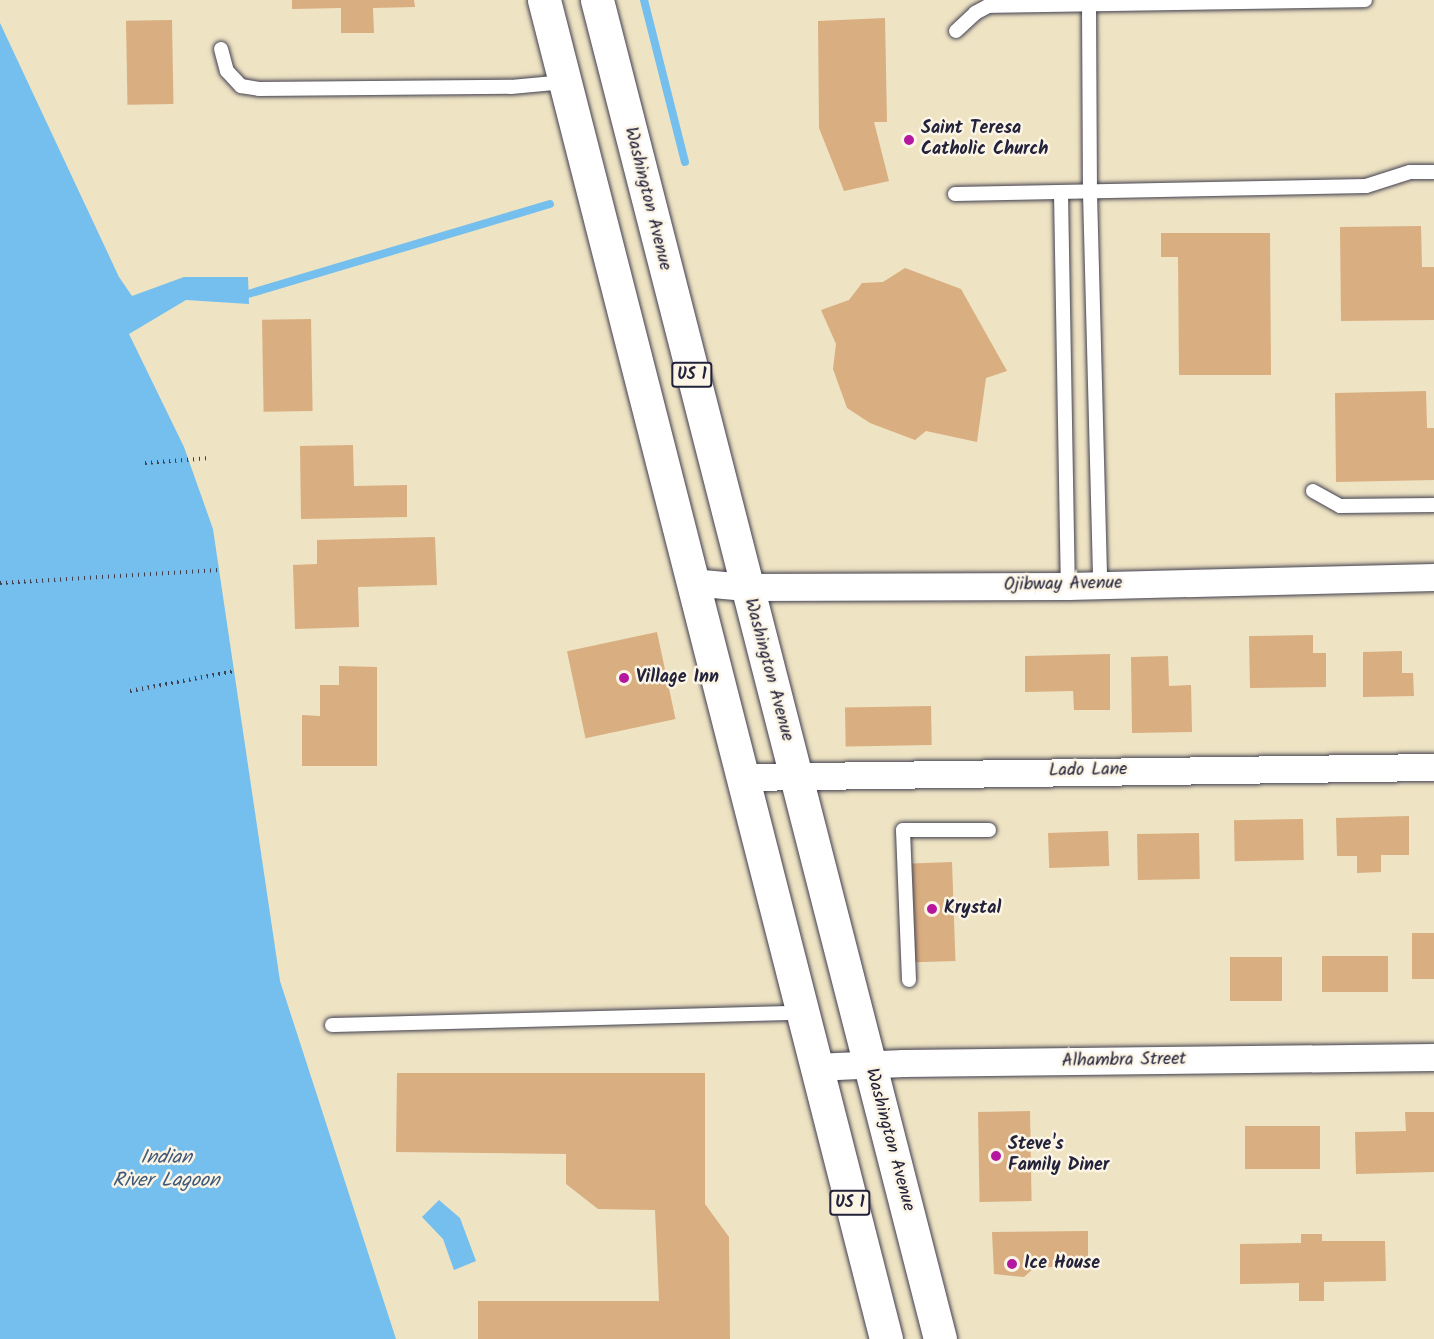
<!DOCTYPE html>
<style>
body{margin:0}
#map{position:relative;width:1434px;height:1339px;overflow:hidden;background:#eee3c3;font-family:Kalam,sans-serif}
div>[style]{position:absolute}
.water>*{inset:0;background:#74bfed}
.stream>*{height:8px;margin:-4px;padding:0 4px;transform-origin:4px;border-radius:4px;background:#74bfed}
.building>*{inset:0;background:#d9ae80;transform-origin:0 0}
.path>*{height:4px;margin-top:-2px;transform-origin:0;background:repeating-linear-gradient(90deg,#413f4f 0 1.5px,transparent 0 6px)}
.roads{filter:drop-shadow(0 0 2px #413f4f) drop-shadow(0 0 2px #413f4f)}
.lane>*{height:14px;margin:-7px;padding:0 7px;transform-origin:7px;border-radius:7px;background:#fff}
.street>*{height:27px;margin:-13.5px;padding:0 13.5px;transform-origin:13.5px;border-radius:13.5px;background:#fff}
.primary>*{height:33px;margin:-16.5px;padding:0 16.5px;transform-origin:16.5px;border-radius:16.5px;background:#fff}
.dots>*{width:16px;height:16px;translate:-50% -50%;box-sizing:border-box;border:3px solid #fcf5e5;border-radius:50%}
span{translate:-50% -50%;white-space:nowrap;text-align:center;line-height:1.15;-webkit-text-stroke:5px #fcf5e5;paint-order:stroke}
.shield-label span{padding:2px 4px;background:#fcf5e5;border:2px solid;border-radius:4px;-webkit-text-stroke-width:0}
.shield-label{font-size:16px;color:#22223b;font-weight:700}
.poi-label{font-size:18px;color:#22223b;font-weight:700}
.left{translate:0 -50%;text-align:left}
.street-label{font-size:18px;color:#22223b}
.water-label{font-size:20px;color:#3f5979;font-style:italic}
</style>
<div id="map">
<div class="water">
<div style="clip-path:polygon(0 23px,119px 277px,132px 296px,184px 277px,248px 277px,249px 304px,186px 300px,129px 334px,184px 447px,213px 529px,280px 981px,396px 1339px,0 1339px)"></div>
<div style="clip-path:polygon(439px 1200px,460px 1218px,476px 1261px,454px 1270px,443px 1239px,422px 1217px)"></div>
</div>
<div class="stream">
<div style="left:644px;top:0;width:167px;rotate:75.8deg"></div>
<div style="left:248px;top:294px;width:315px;rotate:-16.6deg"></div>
</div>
<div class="building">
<div style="clip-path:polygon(292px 0,414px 0,415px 7px,373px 8px,374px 33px,341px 33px,341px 8px,292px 9px)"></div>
<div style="clip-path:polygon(885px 18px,887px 122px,874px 122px,889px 181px,844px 191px,819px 128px,818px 21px)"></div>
<div style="left:172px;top:20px;width:84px;height:46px;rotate:89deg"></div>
<div style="clip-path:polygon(1421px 226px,1422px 267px,1434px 267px,1434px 320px,1341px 321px,1340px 227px)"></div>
<div style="clip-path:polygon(1161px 233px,1270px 233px,1271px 375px,1179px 375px,1178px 257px,1161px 257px)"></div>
<div style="clip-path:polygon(905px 268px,961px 289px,1007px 371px,986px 378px,977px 442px,926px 431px,915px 440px,870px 423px,847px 408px,833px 369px,836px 344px,821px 310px,849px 300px,862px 283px,883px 282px)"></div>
<div style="left:311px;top:319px;width:92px;height:49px;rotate:89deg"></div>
<div style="clip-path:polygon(1426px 391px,1427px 428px,1434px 428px,1434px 480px,1336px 482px,1335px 393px)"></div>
<div style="clip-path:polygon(353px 445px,354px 486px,407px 485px,407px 517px,301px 519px,300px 446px)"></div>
<div style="clip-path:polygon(435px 537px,437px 585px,358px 587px,359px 627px,295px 629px,293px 565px,317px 564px,317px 540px)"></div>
<div style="left:657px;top:632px;width:89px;height:92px;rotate:78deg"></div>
<div style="clip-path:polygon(1313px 635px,1313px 653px,1326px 653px,1326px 687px,1250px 688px,1249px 636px)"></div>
<div style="clip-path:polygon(1402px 651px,1402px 673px,1413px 673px,1414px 696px,1363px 697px,1363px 652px)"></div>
<div style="clip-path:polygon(1110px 654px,1110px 710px,1074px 710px,1073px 691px,1025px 692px,1025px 656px)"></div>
<div style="clip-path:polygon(1168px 656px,1169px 686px,1191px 685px,1192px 732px,1132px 733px,1131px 657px)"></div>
<div style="clip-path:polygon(339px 666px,377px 667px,377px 766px,302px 766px,302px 715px,320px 716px,320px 685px,339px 685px)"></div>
<div style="left:931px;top:706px;width:39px;height:86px;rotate:89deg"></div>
<div style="clip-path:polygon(1409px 816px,1409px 855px,1381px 855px,1381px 872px,1357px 873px,1357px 856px,1337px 856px,1336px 818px)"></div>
<div style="left:1303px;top:819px;width:41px;height:69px;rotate:89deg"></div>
<div style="left:1108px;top:831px;width:35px;height:60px;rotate:88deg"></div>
<div style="left:1199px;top:833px;width:46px;height:62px;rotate:89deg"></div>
<div style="left:952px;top:862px;width:99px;height:40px;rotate:88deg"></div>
<div style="left:1412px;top:933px;width:22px;height:46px"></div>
<div style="left:1388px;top:956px;width:36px;height:66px;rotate:90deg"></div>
<div style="left:1282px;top:957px;width:44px;height:52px;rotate:90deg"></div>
<div style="clip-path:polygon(397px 1073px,705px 1073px,705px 1204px,729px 1237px,730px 1339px,478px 1339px,478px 1301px,659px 1301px,655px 1210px,598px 1209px,566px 1184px,566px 1154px,396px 1152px)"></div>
<div style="left:1030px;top:1111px;width:90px;height:52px;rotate:89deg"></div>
<div style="clip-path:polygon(1405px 1112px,1434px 1112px,1434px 1172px,1356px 1174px,1355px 1132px,1406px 1131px)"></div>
<div style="left:1320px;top:1126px;width:43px;height:75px;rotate:90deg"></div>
<div style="clip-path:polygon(1088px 1231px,1088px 1265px,1034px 1268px,1024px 1277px,994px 1274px,992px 1232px)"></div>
<div style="clip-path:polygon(1301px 1234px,1322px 1234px,1322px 1241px,1385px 1241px,1386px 1281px,1324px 1282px,1324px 1301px,1299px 1301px,1299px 1283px,1240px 1284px,1240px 1244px,1301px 1243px)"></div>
</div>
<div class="path">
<div style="left:145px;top:463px;width:65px;rotate:-4.4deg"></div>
<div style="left:0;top:583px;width:220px;rotate:-3.4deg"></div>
<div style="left:130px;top:691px;width:107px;rotate:-10.8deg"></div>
</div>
<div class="roads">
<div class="lane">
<div style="left:1089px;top:4px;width:189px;rotate:89.7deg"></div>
<div style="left:1090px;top:193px;width:391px;rotate:88.5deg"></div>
<div style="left:956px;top:31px;width:26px;rotate:-43deg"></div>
<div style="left:975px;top:13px;width:15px;rotate:-28deg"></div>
<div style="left:988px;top:6px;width:377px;rotate:-0.9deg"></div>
<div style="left:221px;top:49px;width:23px;rotate:75deg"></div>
<div style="left:227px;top:71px;width:21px;rotate:47deg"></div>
<div style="left:241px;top:86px;width:18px;rotate:9deg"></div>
<div style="left:259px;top:89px;width:252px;rotate:-0.5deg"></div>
<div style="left:511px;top:87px;width:54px;rotate:-5.3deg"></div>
<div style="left:1061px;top:193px;width:393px;rotate:89deg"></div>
<div style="left:955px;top:194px;width:411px;rotate:-1.1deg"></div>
<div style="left:1366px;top:186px;width:46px;rotate:-17.7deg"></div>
<div style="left:1410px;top:172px;width:24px"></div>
<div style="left:1313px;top:491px;width:31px;rotate:29deg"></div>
<div style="left:1340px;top:506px;width:94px;rotate:-0.6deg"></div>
<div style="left:909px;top:980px;width:150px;rotate:-92.3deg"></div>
<div style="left:903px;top:830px;width:86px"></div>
<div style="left:332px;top:1025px;width:469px;rotate:-1.5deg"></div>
</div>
<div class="street">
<div style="left:691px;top:582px;width:55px;rotate:5.2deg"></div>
<div style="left:746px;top:587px;width:322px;rotate:-0.2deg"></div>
<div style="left:1068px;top:586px;width:366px;rotate:-1.4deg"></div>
<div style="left:742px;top:777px;width:692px;rotate:-0.83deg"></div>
<div style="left:815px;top:1067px;width:88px;rotate:-2.6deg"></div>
<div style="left:903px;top:1063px;width:531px;rotate:-0.65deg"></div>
</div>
<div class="primary">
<div style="left:544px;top:0;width:1382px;rotate:75.67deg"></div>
<div style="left:597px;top:0;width:1382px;rotate:75.63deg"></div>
</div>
</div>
<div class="dots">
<div style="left:909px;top:140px;background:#b5179e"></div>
<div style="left:624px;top:678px;background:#b5179e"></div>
<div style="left:932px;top:909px;background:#b5179e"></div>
<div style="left:996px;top:1156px;background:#b5179e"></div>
<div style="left:1012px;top:1264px;background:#b5179e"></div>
</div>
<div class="shield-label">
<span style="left:692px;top:375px">US 1</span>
<span style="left:850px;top:1203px">US 1</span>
</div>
<div class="poi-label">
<span class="left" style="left:921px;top:140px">Saint Teresa<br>Catholic Church</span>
<span class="left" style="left:636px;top:678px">Village Inn</span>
<span class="left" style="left:944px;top:909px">Krystal</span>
<span class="left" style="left:1008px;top:1156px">Steve's<br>Family Diner</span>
<span class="left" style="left:1024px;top:1264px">Ice House</span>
</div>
<div class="street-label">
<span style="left:647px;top:199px;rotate:76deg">Washington Avenue</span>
<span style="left:1063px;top:585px;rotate:-1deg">Ojibway Avenue</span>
<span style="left:768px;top:670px;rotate:75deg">Washington Avenue</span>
<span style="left:1088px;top:771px;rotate:-1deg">Lado Lane</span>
<span style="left:1124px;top:1061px;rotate:-1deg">Alhambra Street</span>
<span style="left:889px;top:1140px;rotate:75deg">Washington Avenue</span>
</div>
<div class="water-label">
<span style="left:166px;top:1170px">Indian<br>River Lagoon</span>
</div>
</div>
